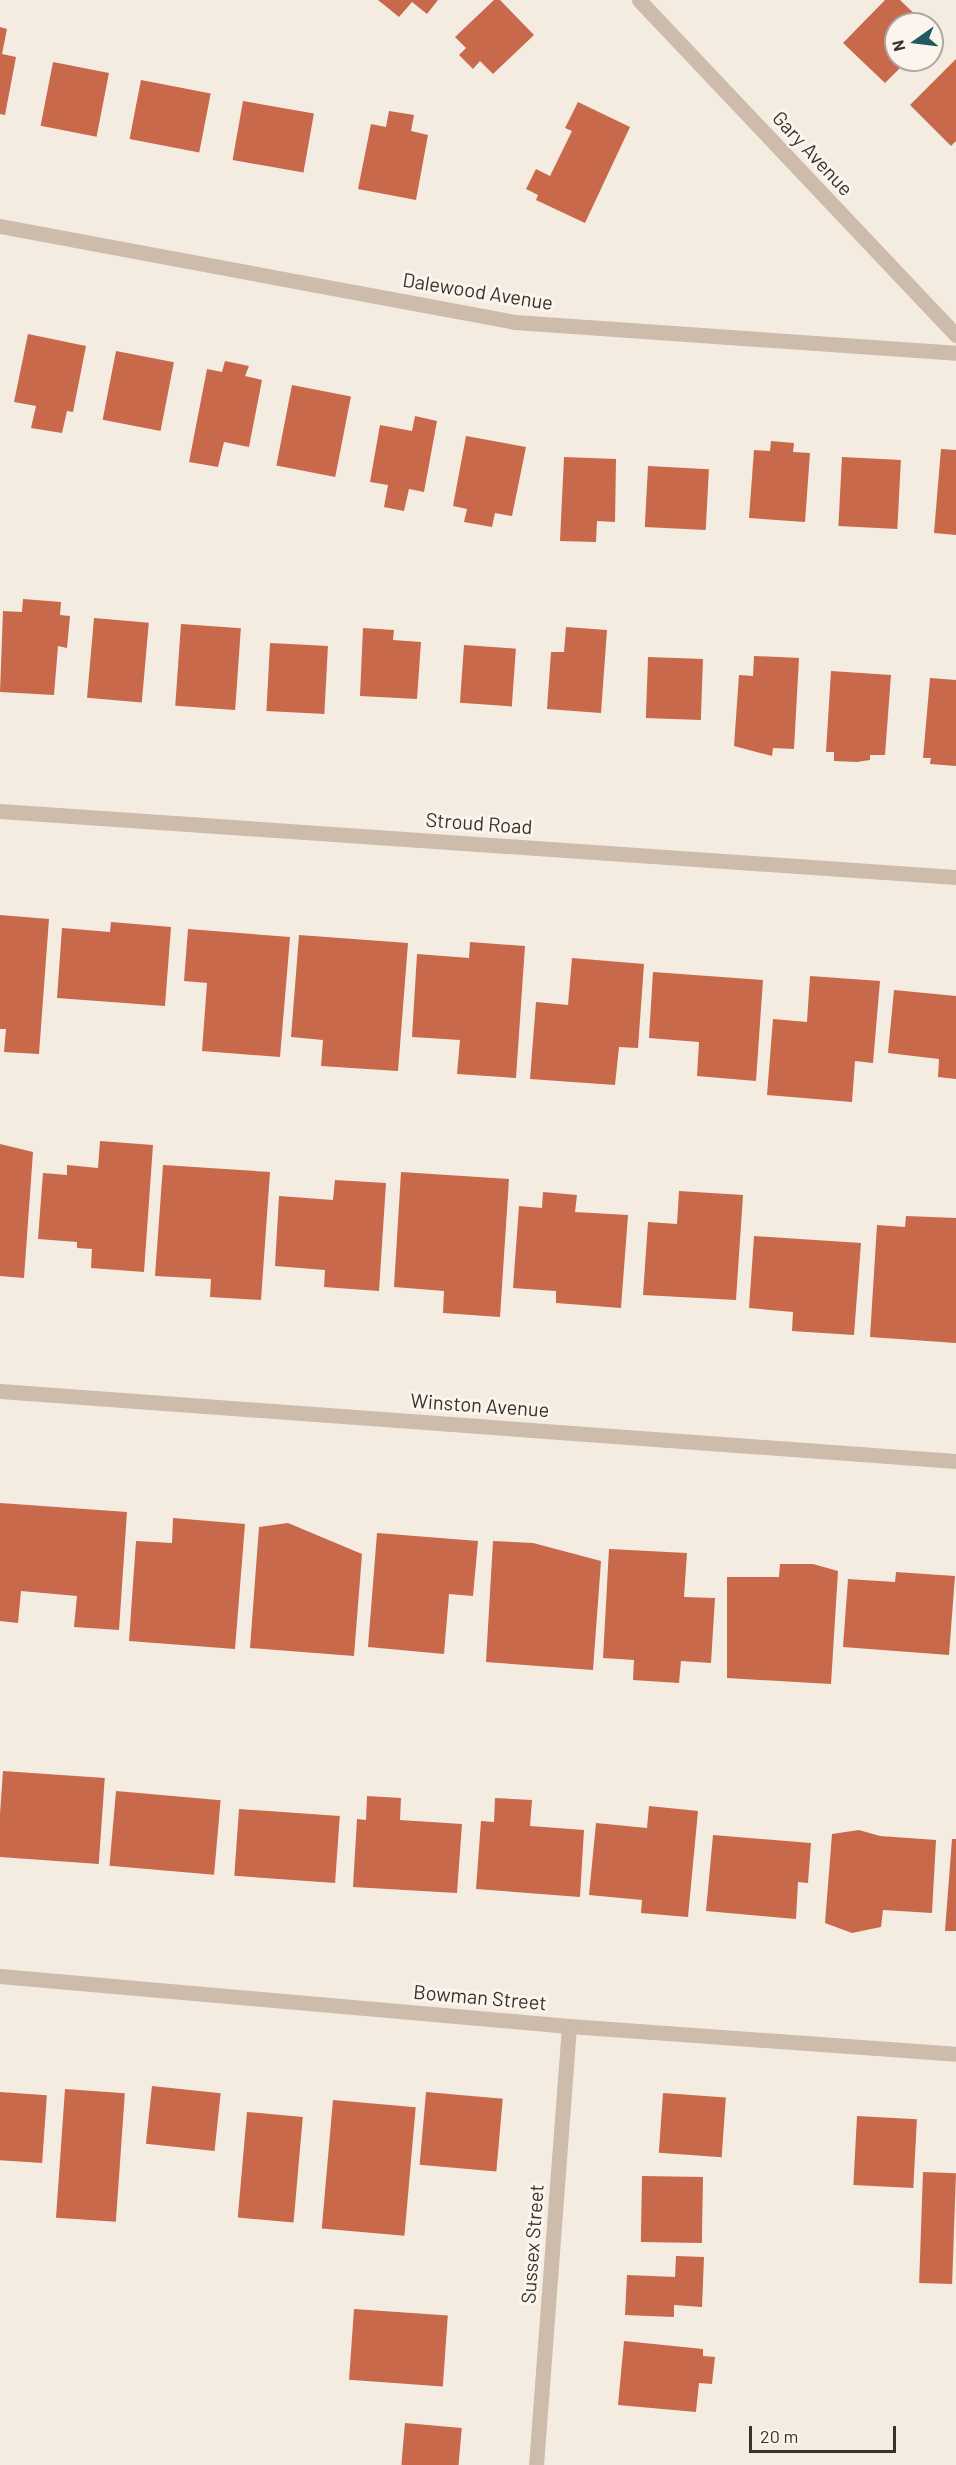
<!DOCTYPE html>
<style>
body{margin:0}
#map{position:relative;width:956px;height:2465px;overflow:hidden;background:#f4ebe1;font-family:Barlow,sans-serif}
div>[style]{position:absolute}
.building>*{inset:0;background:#c8694b;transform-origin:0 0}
.minor>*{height:15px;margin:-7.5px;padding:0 7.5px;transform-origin:7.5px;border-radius:7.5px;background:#cdbbac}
span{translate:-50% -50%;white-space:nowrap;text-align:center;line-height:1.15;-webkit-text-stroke:6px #fbf5ee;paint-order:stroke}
.street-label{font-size:20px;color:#3b302b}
.north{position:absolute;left:884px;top:12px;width:60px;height:60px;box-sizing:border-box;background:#fbf5ee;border:2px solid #aea6a0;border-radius:50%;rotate:256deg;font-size:16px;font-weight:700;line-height:24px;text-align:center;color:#3b302b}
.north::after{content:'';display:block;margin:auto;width:21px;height:27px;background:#1f5a5e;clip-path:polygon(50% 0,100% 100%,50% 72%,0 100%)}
.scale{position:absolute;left:749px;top:2426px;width:147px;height:27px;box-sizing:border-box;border:3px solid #3b302b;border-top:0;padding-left:8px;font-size:18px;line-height:21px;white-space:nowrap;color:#3b302b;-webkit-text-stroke:4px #fbf5ee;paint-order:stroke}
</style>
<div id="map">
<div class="building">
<div style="clip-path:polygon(378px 0,438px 0,427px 14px,412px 2px,399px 17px)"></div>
<div style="clip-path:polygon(494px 0,500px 0,534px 35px,493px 74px,480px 61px,473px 69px,459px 55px,466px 48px,455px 37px)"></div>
<div style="clip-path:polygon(885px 0,900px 0,925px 24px,896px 24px,896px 60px,908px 60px,885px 83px,843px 43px)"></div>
<div style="clip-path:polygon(0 27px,7px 29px,2px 54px,16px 57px,5px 115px,0 114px)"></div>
<div style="clip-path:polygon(956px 59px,956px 141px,951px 146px,910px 105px)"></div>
<div style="left:53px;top:62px;width:57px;height:65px;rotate:11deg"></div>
<div style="left:141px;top:80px;width:71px;height:60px;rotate:11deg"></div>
<div style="left:243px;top:101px;width:72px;height:60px;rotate:10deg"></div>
<div style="clip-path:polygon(578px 102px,630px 127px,585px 223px,536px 200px,538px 195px,526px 189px,536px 169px,550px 176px,572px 131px,565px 128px)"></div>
<div style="clip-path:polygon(389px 111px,414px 115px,411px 131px,428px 135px,416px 200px,358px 189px,371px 124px,386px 127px)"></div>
<div style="clip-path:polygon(28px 334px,86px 346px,73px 412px,67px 411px,62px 433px,31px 428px,36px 406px,14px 402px)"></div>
<div style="left:116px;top:351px;width:59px;height:70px;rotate:11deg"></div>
<div style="clip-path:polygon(225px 361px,249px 366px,245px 376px,262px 380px,249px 447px,224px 442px,218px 467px,189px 462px,207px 369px,222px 372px)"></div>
<div style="left:292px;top:385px;width:60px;height:82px;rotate:11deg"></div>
<div style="clip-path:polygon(415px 416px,437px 421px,424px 492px,409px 489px,404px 511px,384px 507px,388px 485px,370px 482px,380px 425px,412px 431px)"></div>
<div style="clip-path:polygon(466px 436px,526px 447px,512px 516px,495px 513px,492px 527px,464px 522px,467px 509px,453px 506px)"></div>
<div style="clip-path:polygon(771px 441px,794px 443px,793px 452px,810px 453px,805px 522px,749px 518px,754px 450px,770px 451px)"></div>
<div style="clip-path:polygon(941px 449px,956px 450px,956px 535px,934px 533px)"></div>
<div style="clip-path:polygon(564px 457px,616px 459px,615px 522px,597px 521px,596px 542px,560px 541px)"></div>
<div style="left:842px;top:457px;width:59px;height:69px;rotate:3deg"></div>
<div style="left:648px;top:466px;width:61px;height:61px;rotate:3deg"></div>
<div style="clip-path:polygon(23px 599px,61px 602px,60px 615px,70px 616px,67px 648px,58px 646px,54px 695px,0 692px,3px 611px,22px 612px)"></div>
<div style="left:94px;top:618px;width:55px;height:80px;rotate:5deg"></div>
<div style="left:181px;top:624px;width:60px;height:82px;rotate:4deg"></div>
<div style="clip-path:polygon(566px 627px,607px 630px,601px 713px,547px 709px,551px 652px,564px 652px)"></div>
<div style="clip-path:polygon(363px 628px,394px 630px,393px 640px,421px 642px,417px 699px,360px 696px)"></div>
<div style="left:270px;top:643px;width:58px;height:68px;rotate:3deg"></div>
<div style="left:464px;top:645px;width:52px;height:58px;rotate:4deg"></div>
<div style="clip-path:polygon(754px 656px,799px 658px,794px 749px,773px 748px,772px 756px,734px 746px,739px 675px,753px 676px)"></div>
<div style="left:648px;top:657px;width:55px;height:61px;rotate:2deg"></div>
<div style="clip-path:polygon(831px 671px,891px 675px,885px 755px,870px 755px,870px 760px,857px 762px,834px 761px,834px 752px,826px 752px)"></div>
<div style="clip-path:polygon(930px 678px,956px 680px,956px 766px,930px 764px,931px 758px,923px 758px)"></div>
<div style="clip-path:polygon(0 915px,49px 919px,39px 1054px,4px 1052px,6px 1029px,0 1029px)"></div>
<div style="clip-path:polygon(111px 922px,171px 927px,165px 1006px,57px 998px,62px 928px,110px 932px)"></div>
<div style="clip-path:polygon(188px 929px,290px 937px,280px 1057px,202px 1051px,207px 983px,184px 981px)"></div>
<div style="clip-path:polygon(299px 935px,408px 943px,398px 1071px,321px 1066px,323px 1040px,291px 1037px)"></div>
<div style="clip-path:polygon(470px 942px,525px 946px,516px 1078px,457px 1074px,460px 1040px,412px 1037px,417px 954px,469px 958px)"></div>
<div style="clip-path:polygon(572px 958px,644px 964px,638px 1048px,619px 1047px,615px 1085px,530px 1079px,536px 1002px,568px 1005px)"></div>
<div style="clip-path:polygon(653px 972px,763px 980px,756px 1081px,697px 1076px,699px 1042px,649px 1038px)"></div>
<div style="clip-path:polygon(810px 976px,880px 981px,873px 1063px,855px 1061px,852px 1102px,767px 1095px,773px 1019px,807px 1022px)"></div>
<div style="clip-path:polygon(894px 990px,956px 996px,956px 1079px,938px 1077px,939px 1059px,888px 1053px)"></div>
<div style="clip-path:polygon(100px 1141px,153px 1145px,144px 1272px,91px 1268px,92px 1249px,77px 1248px,77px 1242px,38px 1239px,43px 1173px,67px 1175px,67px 1165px,98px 1168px)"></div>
<div style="clip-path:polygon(0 1144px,33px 1152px,24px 1278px,0 1276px)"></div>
<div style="clip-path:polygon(163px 1165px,270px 1172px,261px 1300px,210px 1297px,211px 1279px,155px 1276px)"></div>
<div style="clip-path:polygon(401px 1172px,509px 1179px,500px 1317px,443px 1313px,444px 1291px,394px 1287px)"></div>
<div style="clip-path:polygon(335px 1180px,386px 1183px,379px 1291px,324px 1287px,325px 1270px,275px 1266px,279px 1196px,333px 1200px)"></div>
<div style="clip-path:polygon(679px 1191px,743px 1195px,736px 1300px,643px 1295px,648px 1222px,677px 1224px)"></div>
<div style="clip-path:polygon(543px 1192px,577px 1195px,575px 1212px,628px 1215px,621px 1308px,556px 1303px,556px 1291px,513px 1288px,519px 1206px,542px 1208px)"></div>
<div style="clip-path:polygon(906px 1216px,956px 1218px,956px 1343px,870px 1337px,877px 1225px,905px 1227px)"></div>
<div style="clip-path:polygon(754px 1236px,861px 1243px,854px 1335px,792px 1331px,793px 1312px,749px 1308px)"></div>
<div style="clip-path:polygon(0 1503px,127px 1512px,119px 1630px,74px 1627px,77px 1596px,21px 1591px,18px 1623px,0 1621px)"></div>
<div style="clip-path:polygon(173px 1518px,245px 1524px,235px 1649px,129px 1641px,136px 1541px,172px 1543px)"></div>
<div style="clip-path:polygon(288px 1523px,362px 1554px,354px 1656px,250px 1648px,259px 1527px)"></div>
<div style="clip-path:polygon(377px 1533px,478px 1541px,473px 1596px,449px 1594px,444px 1654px,368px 1647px)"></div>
<div style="clip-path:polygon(493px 1541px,533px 1543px,601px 1561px,593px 1670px,486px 1662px)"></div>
<div style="clip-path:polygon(609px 1549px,687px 1553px,684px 1597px,715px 1598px,711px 1663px,681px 1661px,679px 1683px,633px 1680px,634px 1660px,603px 1658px)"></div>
<div style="clip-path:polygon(780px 1564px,813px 1564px,838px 1571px,831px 1684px,727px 1678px,727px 1577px,779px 1577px)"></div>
<div style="clip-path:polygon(896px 1572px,955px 1576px,949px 1655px,843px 1647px,848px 1579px,895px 1582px)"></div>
<div style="left:3px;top:1771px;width:102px;height:86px;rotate:4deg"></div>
<div style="left:116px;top:1791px;width:105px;height:75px;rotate:5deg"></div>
<div style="clip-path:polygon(367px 1796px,401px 1798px,400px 1820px,462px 1824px,457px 1893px,353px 1887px,357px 1819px,366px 1820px)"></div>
<div style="clip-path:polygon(495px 1798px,532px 1800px,530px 1826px,584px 1830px,580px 1897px,476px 1889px,481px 1821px,494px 1822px)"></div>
<div style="clip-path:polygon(649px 1806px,698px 1811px,688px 1917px,641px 1913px,642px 1900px,589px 1895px,596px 1823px,647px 1828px)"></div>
<div style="left:239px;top:1809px;width:101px;height:67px;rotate:4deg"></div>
<div style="clip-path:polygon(859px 1830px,880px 1836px,936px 1840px,932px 1913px,883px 1910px,881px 1927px,852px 1933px,825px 1923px,832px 1834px)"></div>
<div style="clip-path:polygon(713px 1835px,811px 1843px,808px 1883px,798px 1882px,796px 1919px,706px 1911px)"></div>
<div style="clip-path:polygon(952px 1839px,956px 1839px,956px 1931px,945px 1931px)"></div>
<div style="left:152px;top:2086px;width:69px;height:58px;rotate:6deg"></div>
<div style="left:65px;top:2089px;width:60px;height:129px;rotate:4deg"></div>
<div style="left:0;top:2092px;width:47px;height:68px;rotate:4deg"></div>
<div style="left:426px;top:2092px;width:77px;height:73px;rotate:5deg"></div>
<div style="left:663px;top:2093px;width:63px;height:60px;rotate:4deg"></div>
<div style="left:333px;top:2100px;width:83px;height:129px;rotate:5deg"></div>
<div style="left:247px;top:2112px;width:56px;height:106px;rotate:5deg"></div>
<div style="left:857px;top:2116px;width:60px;height:69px;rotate:3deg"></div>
<div style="left:923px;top:2172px;width:33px;height:111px;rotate:2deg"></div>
<div style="left:642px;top:2176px;width:61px;height:66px;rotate:1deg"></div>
<div style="clip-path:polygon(676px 2256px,704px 2257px,702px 2307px,674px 2305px,674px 2317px,625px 2315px,627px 2275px,675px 2277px)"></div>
<div style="left:354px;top:2309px;width:94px;height:71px;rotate:4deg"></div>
<div style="clip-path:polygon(624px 2341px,703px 2349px,703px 2356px,715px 2357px,712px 2384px,699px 2383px,696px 2412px,618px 2405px)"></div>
<div style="left:405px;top:2423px;width:57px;height:42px;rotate:5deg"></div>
</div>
<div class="minor">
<div style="left:639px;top:0;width:461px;rotate:46.6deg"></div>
<div style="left:0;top:226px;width:524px;rotate:10.56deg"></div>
<div style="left:515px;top:322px;width:442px;rotate:4deg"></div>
<div style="left:0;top:811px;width:958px;rotate:3.95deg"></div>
<div style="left:0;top:1391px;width:959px;rotate:4.19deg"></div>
<div style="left:0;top:1976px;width:571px;rotate:5.02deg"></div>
<div style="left:569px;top:2026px;width:388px;rotate:4.1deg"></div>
<div style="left:536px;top:2465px;width:440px;rotate:-85.7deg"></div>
</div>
<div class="street-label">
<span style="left:813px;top:153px;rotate:47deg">Gary Avenue</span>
<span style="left:478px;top:291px;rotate:9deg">Dalewood Avenue</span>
<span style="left:479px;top:823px;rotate:4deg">Stroud Road</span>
<span style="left:480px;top:1405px;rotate:4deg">Winston Avenue</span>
<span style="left:480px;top:1997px;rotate:5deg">Bowman Street</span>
<span style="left:532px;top:2244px;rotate:-86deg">Sussex Street</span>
</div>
<div class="north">N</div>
<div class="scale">20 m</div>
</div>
